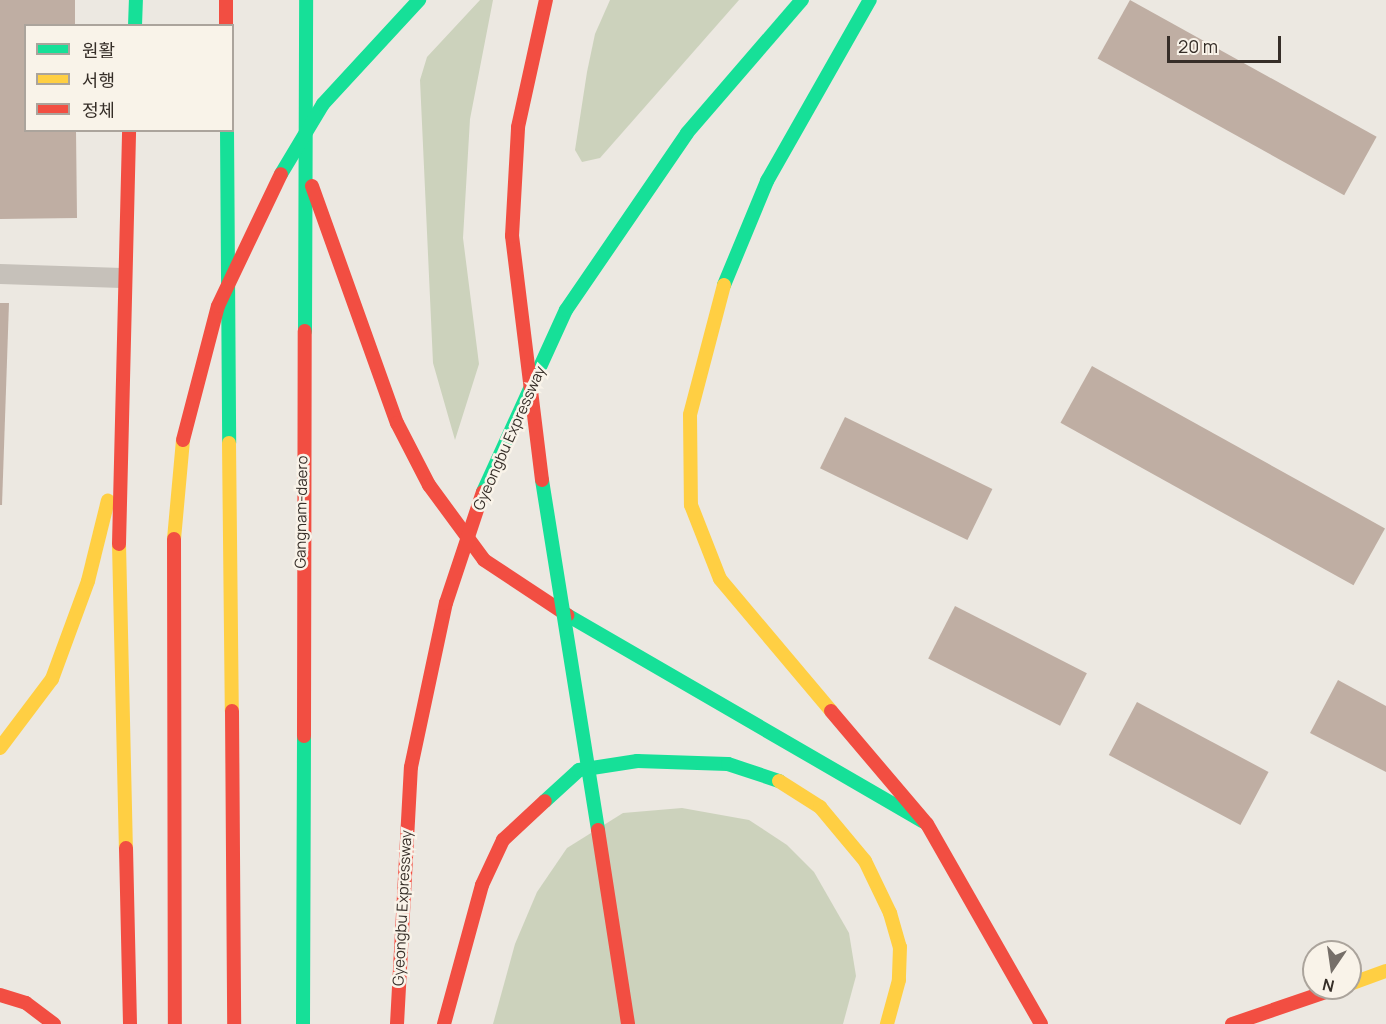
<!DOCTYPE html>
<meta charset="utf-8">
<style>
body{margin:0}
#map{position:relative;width:1386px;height:1024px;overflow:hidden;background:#ece8e1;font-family:Manrope,"Noto Sans KR",sans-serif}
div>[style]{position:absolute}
.green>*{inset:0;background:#ccd2bc}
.building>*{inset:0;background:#bfaea3;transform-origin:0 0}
.lane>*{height:20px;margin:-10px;padding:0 10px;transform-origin:10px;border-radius:10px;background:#c6c1ba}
.fast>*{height:14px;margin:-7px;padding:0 7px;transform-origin:7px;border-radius:7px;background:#16e098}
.slow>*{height:14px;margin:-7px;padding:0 7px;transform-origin:7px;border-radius:7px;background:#ffcf43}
.jam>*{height:14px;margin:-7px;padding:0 7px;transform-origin:7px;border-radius:7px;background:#f24e42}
.fast-bridge>*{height:14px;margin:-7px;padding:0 7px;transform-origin:7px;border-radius:7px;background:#16e098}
.jam-bridge>*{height:14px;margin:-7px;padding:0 7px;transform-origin:7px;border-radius:7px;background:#f24e42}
span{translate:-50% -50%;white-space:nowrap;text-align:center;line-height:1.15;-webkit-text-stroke:5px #f9f3e9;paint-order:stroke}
.street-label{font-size:15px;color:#362e28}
.legend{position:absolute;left:24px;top:24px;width:210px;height:108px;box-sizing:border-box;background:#f9f3e9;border:2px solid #aba49c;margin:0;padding:8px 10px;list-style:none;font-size:18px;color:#362e28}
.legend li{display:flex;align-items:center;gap:12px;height:30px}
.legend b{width:30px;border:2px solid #aba49c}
.north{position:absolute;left:1302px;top:940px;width:60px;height:60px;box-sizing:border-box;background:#f9f3e9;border:2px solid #aba49c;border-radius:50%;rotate:193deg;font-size:16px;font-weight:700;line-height:24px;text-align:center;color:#362e28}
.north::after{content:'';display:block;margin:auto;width:21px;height:27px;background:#766f69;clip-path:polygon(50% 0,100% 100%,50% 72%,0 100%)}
.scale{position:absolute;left:1167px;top:36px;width:114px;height:27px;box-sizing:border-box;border:3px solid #362e28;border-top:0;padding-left:8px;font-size:18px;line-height:21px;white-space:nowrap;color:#362e28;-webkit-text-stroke:4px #f9f3e9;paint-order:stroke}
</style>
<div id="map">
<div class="green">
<div style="clip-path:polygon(480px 0,493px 0,470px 119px,463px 238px,479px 364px,455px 440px,433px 363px,420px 80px,427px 57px)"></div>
<div style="clip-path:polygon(610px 0,739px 0,600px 158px,582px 162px,575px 150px,587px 72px,595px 34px)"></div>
<div style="clip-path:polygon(682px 808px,749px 820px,787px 845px,814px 872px,849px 933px,856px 976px,843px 1024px,493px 1024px,515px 944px,537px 892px,567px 848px,623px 813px)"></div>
</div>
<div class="building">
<div style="clip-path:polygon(0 0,75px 0,75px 26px,26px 26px,26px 130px,76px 130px,77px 218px,0 219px)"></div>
<div style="left:1130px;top:0;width:282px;height:67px;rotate:29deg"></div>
<div style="clip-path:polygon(0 303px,9px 303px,2px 505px,0 505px)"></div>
<div style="left:1092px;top:366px;width:335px;height:65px;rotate:29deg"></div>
<div style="left:845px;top:417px;width:164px;height:57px;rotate:26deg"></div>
<div style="left:955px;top:606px;width:148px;height:59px;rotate:27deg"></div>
<div style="clip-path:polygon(1338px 680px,1386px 706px,1386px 772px,1310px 733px)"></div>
<div style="left:1137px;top:702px;width:149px;height:60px;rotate:28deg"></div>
</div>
<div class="lane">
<div style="left:0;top:274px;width:122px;rotate:1.9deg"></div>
</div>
<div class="fast">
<div style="left:135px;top:26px;width:26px;rotate:-88deg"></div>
<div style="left:227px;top:130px;width:313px;rotate:89.6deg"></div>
<div style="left:724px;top:285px;width:113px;rotate:-67.5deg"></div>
<div style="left:767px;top:181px;width:208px;rotate:-60.4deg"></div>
<div style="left:305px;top:331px;width:331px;rotate:-89.8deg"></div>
<div style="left:483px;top:492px;width:200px;rotate:-65.5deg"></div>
<div style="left:566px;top:310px;width:214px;rotate:-55.6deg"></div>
<div style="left:687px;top:133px;width:176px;rotate:-49.2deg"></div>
<div style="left:567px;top:615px;width:411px;rotate:30.1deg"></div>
<div style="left:545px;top:801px;width:46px;rotate:-42.4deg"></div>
<div style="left:579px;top:770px;width:59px;rotate:-8.8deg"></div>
<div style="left:637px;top:761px;width:91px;rotate:1.9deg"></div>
<div style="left:728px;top:764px;width:54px;rotate:18.4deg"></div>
<div style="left:303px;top:1024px;width:288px;rotate:-89.8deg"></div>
</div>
<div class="slow">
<div style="left:724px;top:285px;width:134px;rotate:104.7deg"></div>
<div style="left:690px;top:415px;width:90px;rotate:89.4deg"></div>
<div style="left:691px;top:505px;width:79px;rotate:68.6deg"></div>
<div style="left:720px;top:579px;width:172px;rotate:49.9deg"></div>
<div style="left:229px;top:443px;width:268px;rotate:89.4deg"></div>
<div style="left:174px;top:539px;width:99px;rotate:-84.8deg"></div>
<div style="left:119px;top:544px;width:304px;rotate:88.7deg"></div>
<div style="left:0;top:748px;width:86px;rotate:-53deg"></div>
<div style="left:52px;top:679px;width:104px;rotate:-69.8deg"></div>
<div style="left:88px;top:581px;width:83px;rotate:-76.1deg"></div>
<div style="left:779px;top:781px;width:49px;rotate:32.4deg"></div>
<div style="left:820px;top:807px;width:70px;rotate:50.2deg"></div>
<div style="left:865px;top:861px;width:58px;rotate:64.3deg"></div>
<div style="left:890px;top:913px;width:35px;rotate:74deg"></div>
<div style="left:900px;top:947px;width:33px;rotate:92deg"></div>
<div style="left:899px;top:980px;width:46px;rotate:105.3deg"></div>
<div style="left:1350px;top:984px;width:38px;rotate:-20deg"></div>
</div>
<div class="jam">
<div style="left:226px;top:0;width:26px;rotate:90deg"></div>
<div style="left:312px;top:186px;width:252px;rotate:70.3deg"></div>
<div style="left:397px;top:423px;width:70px;rotate:62.7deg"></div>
<div style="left:429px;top:485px;width:93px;rotate:53.7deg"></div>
<div style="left:484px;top:560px;width:100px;rotate:33.5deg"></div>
<div style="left:174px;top:539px;width:485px;rotate:89.9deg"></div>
<div style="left:119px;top:544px;width:414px;rotate:-88.6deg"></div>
<div style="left:232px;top:711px;width:313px;rotate:89.6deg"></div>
<div style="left:831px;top:711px;width:148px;rotate:49.7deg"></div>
<div style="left:927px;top:824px;width:230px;rotate:60.3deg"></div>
<div style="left:304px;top:736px;width:405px;rotate:-89.9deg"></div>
<div style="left:126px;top:848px;width:176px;rotate:88.7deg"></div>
<div style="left:0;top:995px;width:27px;rotate:17deg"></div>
<div style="left:26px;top:1003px;width:35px;rotate:37deg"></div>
<div style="left:397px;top:1024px;width:257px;rotate:-86.9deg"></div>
<div style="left:411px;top:767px;width:168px;rotate:-78deg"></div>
<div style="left:444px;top:1024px;width:144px;rotate:-74.7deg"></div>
<div style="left:482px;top:885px;width:50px;rotate:-65deg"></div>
<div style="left:503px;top:840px;width:57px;rotate:-42.9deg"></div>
<div style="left:1232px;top:1024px;width:111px;rotate:-18.9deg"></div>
</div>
<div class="fast-bridge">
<div style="left:281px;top:174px;width:82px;rotate:-59deg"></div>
<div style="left:323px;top:104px;width:142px;rotate:-47.3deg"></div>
<div style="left:542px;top:480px;width:354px;rotate:80.9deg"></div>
</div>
<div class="jam-bridge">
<div style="left:183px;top:440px;width:138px;rotate:-75.4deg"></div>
<div style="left:218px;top:306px;width:146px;rotate:-64.5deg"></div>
<div style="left:542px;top:480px;width:246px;rotate:-97deg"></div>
<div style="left:512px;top:236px;width:109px;rotate:-86.8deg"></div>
<div style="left:518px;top:127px;width:130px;rotate:-77.6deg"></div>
<div style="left:446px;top:603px;width:117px;rotate:-71.6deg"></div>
<div style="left:598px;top:830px;width:196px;rotate:81.2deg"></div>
</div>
<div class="street-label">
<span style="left:509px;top:438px;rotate:-66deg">Gyeongbu Expressway</span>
<span style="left:301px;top:512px;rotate:-89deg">Gangnam-daero</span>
<span style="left:402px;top:908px;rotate:-87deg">Gyeongbu Expressway</span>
</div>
<ul class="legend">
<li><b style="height:8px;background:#16e098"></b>원활</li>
<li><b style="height:8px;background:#ffcf43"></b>서행</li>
<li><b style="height:8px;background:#f24e42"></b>정체</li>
</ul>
<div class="north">N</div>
<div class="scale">20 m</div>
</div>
